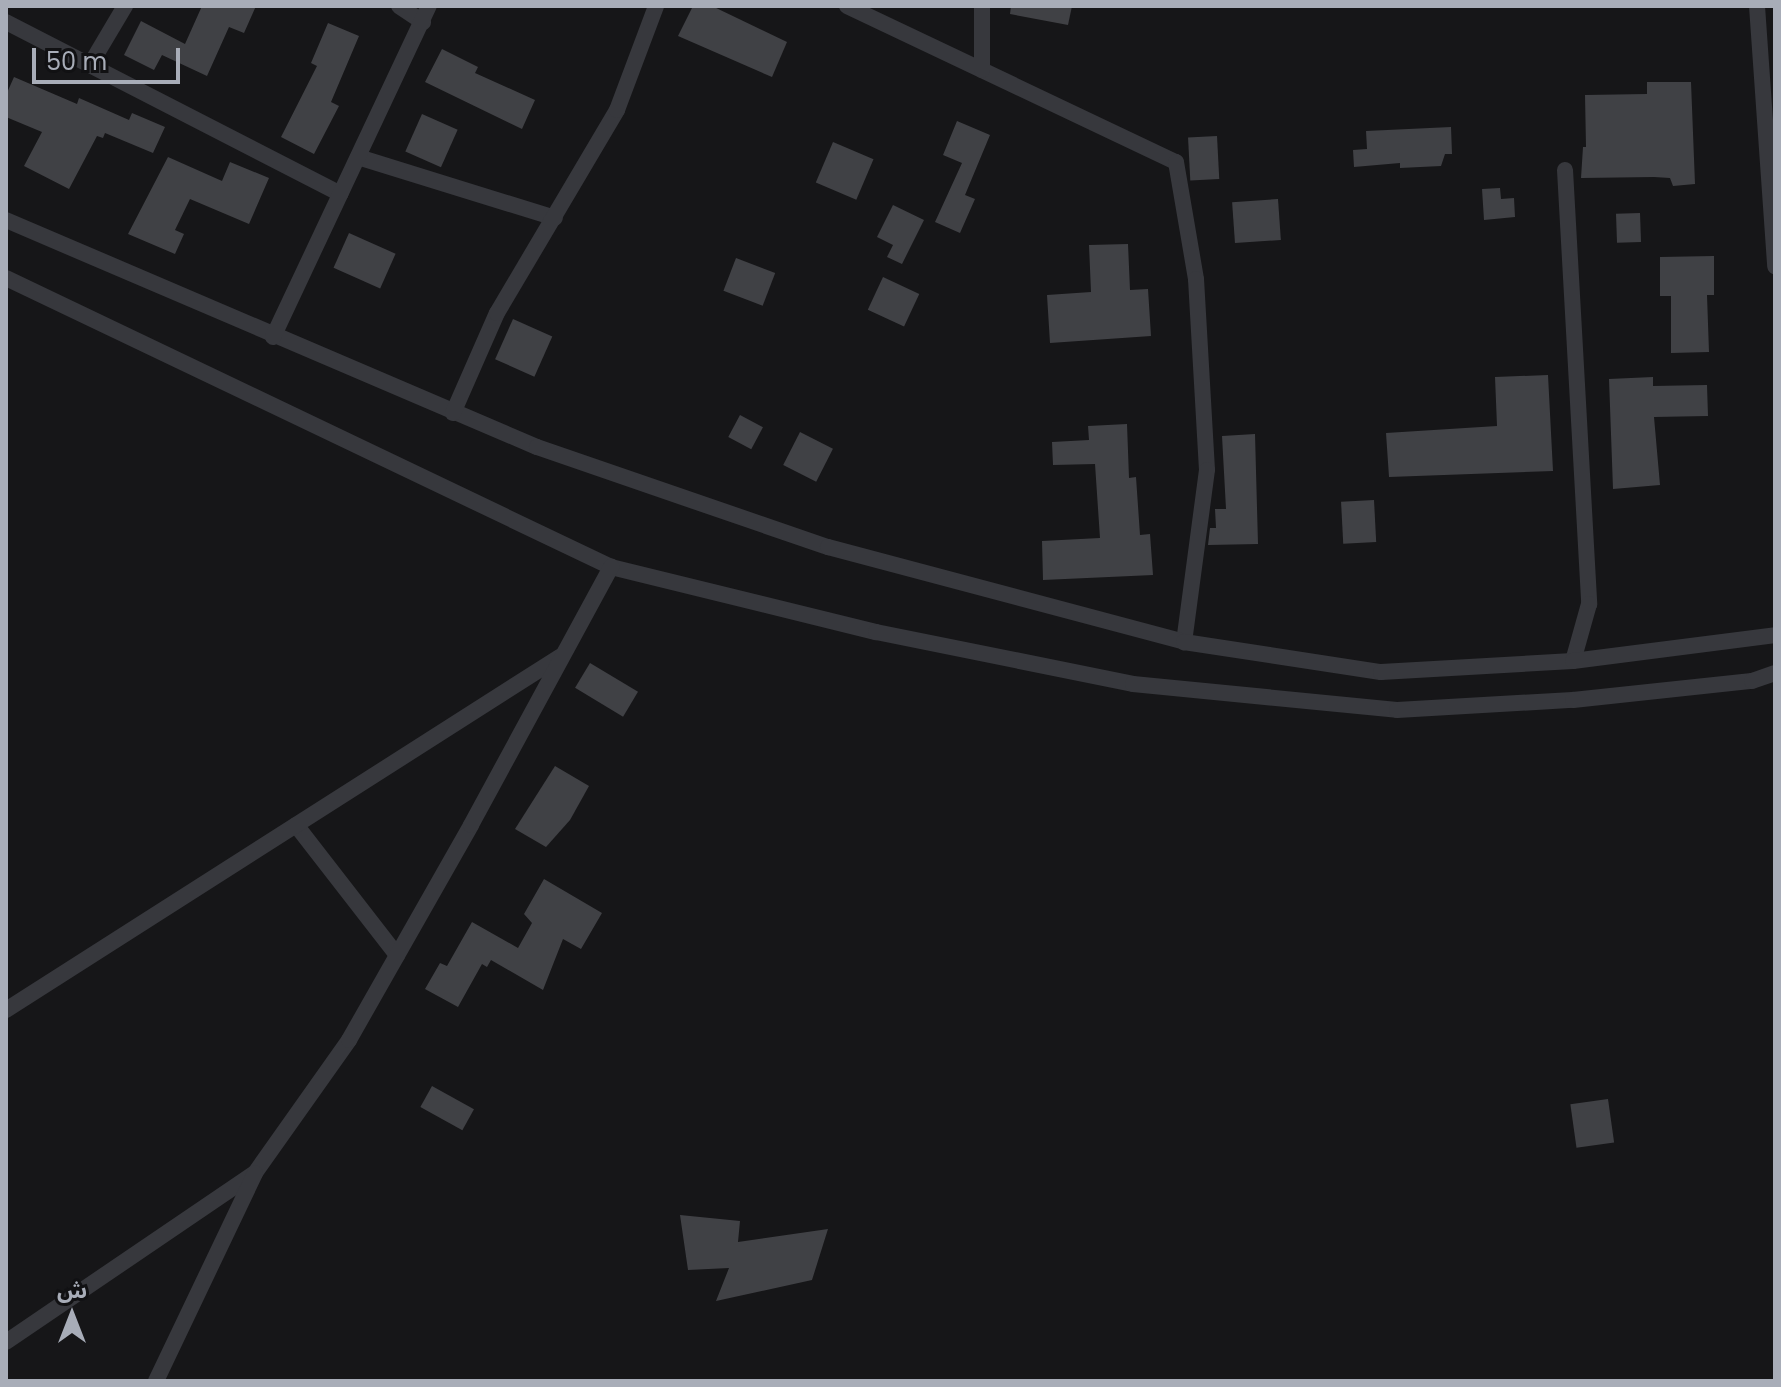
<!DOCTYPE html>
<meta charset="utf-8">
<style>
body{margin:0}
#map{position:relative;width:1781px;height:1387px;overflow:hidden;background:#161618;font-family:Poppins,"Noto Sans Arabic",sans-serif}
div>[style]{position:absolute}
.building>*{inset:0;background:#404145;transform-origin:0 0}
.minor>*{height:16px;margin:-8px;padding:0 8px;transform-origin:8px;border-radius:8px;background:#37383d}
span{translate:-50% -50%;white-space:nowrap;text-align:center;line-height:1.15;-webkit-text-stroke:6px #111113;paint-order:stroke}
.frame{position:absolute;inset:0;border:8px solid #a8adb8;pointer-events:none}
.north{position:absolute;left:32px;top:1275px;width:80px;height:80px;-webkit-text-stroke:6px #111113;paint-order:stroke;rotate:0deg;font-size:22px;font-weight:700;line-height:32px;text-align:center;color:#a8adb8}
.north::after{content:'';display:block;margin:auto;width:28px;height:36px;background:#a8adb8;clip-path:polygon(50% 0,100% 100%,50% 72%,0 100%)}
.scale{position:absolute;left:32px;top:48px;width:148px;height:36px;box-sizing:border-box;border:4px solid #a8adb8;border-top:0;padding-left:10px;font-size:24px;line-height:28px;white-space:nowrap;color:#a8adb8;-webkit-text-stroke:6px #111113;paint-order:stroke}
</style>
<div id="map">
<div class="building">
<div style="clip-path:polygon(202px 6px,256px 6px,244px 33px,229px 27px,207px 76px,162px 55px,154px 70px,124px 55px,141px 21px,185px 44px)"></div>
<div style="clip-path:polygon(693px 6px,712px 6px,787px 42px,772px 77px,678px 36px)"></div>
<div style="clip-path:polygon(1011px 6px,1072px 6px,1068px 25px,1010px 14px)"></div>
<div style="clip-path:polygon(328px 23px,359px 36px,331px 102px,339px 106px,314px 154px,281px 137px,317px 66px,311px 63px)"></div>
<div style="clip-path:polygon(442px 49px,478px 67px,475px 73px,535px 100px,522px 129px,425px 82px)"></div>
<div style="clip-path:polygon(14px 77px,77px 104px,79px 98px,129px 120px,132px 113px,165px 127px,153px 153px,105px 133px,103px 138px,97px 136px,69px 189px,24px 166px,42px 132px,6px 117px,6px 95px)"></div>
<div style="clip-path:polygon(1647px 82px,1691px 82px,1695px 184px,1673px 186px,1670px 178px,1654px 177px,1581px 178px,1583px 147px,1586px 147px,1585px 95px,1647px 94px)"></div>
<div style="left:422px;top:114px;width:39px;height:41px;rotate:24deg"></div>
<div style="clip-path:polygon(957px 121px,990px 135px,965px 195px,975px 199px,960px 233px,935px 222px,962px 163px,943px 155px)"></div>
<div style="clip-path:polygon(1451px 127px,1452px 154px,1445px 154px,1441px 166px,1400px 168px,1400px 163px,1354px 167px,1353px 150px,1367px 149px,1366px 131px)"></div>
<div style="left:1217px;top:136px;width:43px;height:29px;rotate:87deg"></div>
<div style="left:833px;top:142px;width:44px;height:44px;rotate:23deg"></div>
<div style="clip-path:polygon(168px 157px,222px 181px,230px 162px,269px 178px,249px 224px,190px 199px,175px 230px,184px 234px,175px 254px,128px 234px)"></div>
<div style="clip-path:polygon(1500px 188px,1501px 199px,1514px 198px,1515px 217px,1484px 220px,1482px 189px)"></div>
<div style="left:1278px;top:199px;width:41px;height:46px;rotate:86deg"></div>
<div style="clip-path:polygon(893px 205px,924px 220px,902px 264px,887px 257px,893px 245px,877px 237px)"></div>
<div style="left:1640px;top:213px;width:29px;height:24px;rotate:88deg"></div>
<div style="left:349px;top:233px;width:51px;height:38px;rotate:24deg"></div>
<div style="clip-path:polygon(1128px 244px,1130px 290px,1148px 289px,1151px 336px,1050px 343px,1047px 295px,1091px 292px,1089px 245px)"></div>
<div style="clip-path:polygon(1714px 256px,1714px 295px,1707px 295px,1709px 352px,1671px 353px,1671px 296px,1660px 296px,1660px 257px)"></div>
<div style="left:736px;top:258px;width:42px;height:35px;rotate:21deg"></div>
<div style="left:883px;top:277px;width:40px;height:36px;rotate:25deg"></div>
<div style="left:513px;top:319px;width:43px;height:44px;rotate:24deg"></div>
<div style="clip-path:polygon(1548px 375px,1553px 471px,1389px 477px,1386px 433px,1497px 426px,1495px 377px)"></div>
<div style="clip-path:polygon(1653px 377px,1653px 386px,1707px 385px,1708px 416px,1654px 417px,1660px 485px,1613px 489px,1609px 379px)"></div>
<div style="left:740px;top:415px;width:26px;height:25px;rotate:28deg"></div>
<div style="clip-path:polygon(1127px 424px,1129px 478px,1136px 477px,1140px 535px,1150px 534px,1153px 575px,1043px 580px,1042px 541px,1100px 538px,1095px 464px,1053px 465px,1052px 442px,1089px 440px,1088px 426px)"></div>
<div style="left:800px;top:432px;width:37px;height:37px;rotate:27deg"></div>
<div style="clip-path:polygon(1255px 434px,1258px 544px,1208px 545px,1210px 528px,1216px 528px,1215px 509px,1226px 509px,1222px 436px)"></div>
<div style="left:1374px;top:500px;width:42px;height:33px;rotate:87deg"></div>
<div style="left:590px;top:663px;width:56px;height:29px;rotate:31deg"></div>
<div style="clip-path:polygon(555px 766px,589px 786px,570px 820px,546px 847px,515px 829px)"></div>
<div style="clip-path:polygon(544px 879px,602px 913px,581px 949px,563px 939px,543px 990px,491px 960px,487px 967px,482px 964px,458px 1007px,425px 989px,440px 963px,447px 966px,472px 922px,518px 948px,532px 923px,524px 914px)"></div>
<div style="left:432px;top:1086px;width:48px;height:24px;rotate:29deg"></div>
<div style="left:1608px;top:1099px;width:44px;height:38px;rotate:82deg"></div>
<div style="clip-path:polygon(680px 1215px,740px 1221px,738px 1242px,828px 1229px,812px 1280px,716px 1301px,729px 1268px,688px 1270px)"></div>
</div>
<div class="minor">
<div style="left:399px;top:6px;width:29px;rotate:34deg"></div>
<div style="left:847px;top:6px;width:364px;rotate:25.4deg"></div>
<div style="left:1176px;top:162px;width:119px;rotate:80.3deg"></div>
<div style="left:1196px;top:279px;width:191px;rotate:86.7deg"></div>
<div style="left:1207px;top:470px;width:174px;rotate:97.6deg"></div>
<div style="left:982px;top:6px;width:64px;rotate:90deg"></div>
<div style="left:1757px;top:6px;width:261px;rotate:86deg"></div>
<div style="left:6px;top:22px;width:376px;rotate:27.2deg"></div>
<div style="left:90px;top:65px;width:69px;rotate:-59.3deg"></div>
<div style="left:358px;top:157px;width:206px;rotate:17.2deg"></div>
<div style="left:1565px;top:170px;width:435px;rotate:86.8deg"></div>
<div style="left:1589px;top:604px;width:59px;rotate:105.7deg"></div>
<div style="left:6px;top:220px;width:577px;rotate:23.15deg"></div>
<div style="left:537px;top:447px;width:308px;rotate:19deg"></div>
<div style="left:828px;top:547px;width:368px;rotate:14.9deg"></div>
<div style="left:1184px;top:642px;width:199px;rotate:8.7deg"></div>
<div style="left:1381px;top:672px;width:192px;rotate:-3.3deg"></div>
<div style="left:1573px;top:661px;width:204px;rotate:-7.3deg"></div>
<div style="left:6px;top:278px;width:670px;rotate:25.53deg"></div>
<div style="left:611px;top:567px;width:273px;rotate:13.8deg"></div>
<div style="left:876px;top:632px;width:262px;rotate:11.4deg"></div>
<div style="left:1133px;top:684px;width:265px;rotate:5.6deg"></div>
<div style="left:1397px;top:710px;width:176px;rotate:-3.3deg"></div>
<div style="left:1573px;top:700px;width:180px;rotate:-6.1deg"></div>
<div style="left:1752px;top:681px;width:24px;rotate:-19deg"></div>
<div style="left:273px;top:337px;width:366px;rotate:-64.8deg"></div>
<div style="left:453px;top:413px;width:109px;rotate:-66.3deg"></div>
<div style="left:497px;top:313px;width:236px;rotate:-59.4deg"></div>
<div style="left:617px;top:110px;width:111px;rotate:-69.4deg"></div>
<div style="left:296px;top:825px;width:165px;rotate:52.2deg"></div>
<div style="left:6px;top:1010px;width:658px;rotate:-32.53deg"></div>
<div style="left:6px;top:1342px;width:301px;rotate:-34.2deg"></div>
<div style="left:255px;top:1173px;width:163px;rotate:-54.7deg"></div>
<div style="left:349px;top:1040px;width:247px;rotate:-60.4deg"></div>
<div style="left:471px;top:825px;width:294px;rotate:-61.5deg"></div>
<div style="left:156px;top:1381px;width:230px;rotate:-64.5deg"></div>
</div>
<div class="frame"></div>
<div class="north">ش</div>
<div class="scale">50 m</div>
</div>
